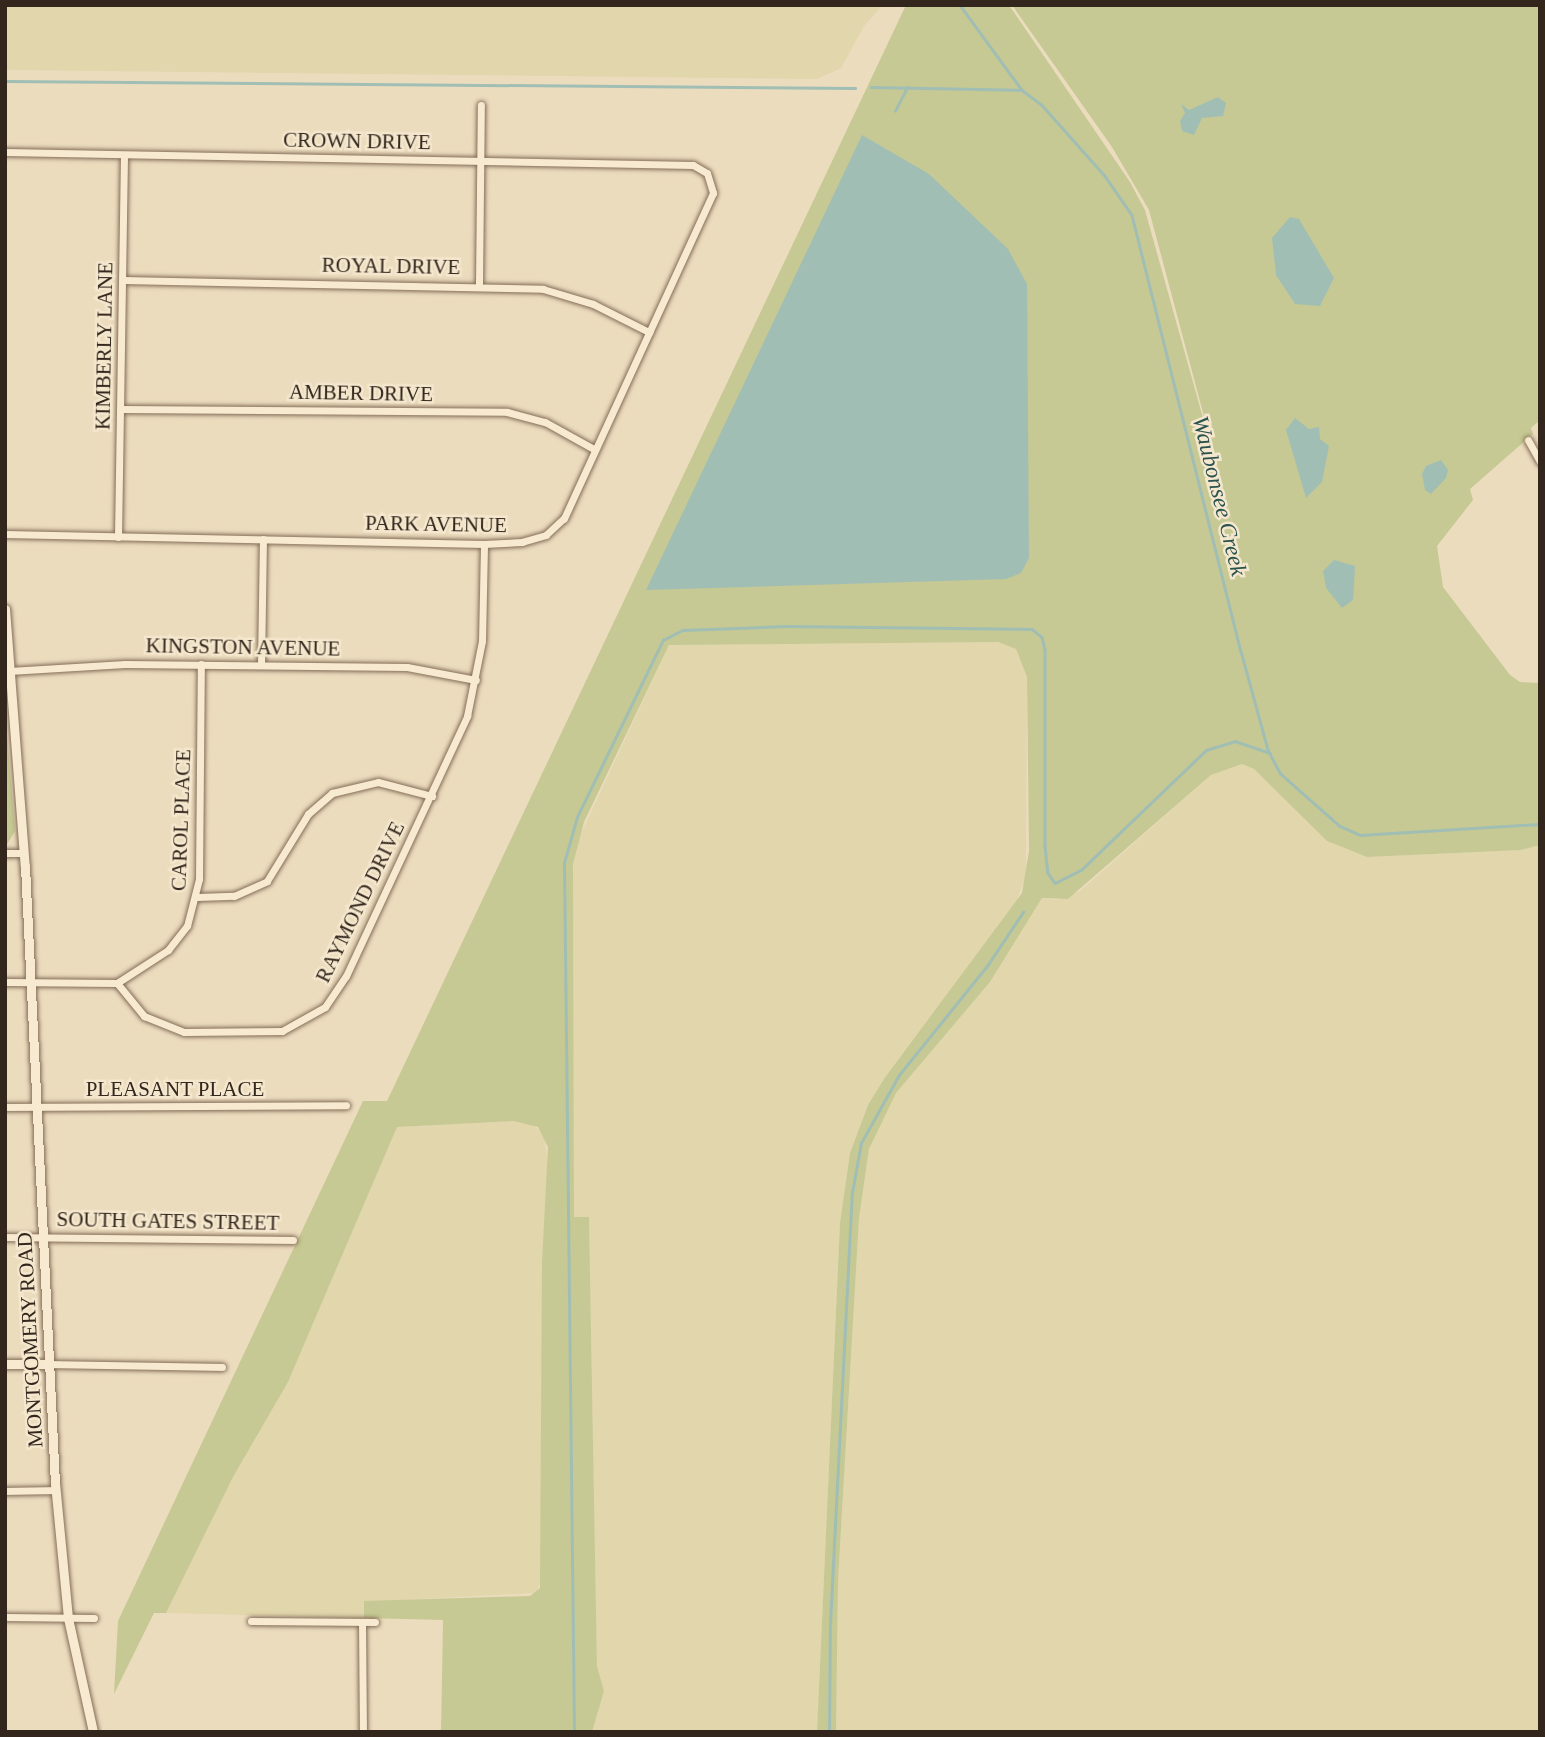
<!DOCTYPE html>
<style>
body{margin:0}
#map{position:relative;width:1545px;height:1737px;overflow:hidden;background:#ecdcbe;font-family:"Times New Roman",serif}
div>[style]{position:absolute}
.farmland>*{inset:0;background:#e1d6ac}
.green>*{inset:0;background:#c6c993}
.water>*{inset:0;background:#a1beb4}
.stream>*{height:2.5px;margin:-1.25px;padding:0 1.25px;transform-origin:1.25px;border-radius:1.25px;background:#a1beb4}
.roads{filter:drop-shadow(0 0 2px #846d58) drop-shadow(0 0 2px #846d58)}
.minor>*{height:7px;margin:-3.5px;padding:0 3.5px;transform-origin:3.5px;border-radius:3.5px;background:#f7ead1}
.tertiary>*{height:9px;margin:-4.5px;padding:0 4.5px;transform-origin:4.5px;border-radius:4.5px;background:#f7ead1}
span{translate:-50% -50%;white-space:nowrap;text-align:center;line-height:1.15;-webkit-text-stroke:5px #f4e7cd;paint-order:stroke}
.street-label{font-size:21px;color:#33261c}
.water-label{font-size:23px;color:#2b534e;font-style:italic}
.frame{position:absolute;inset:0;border:7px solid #33261c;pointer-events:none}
</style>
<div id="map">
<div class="farmland">
<div style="clip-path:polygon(5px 5px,883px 5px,864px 26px,841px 68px,817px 79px,5px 70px)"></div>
<div style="clip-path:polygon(998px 642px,1016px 649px,1027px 677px,1026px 876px,1013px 910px,868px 1105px,850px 1153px,840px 1223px,817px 1732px,592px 1732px,604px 1691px,597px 1666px,589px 1218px,574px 1218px,573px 864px,577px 842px,669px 645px)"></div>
<div style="clip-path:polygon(1242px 764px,1254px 769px,1327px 841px,1367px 857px,1521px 850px,1540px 845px,1540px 1732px,836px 1732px,838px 1581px,859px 1218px,869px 1149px,878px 1123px,896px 1093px,990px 982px,1042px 898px,1057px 900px,1080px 891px,1211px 775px)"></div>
<div style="clip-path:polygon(514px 1121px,529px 1122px,544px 1134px,549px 1170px,542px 1262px,542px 1578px,536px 1593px,364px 1602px,364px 1618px,166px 1613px,233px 1477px,288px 1382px,397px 1127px)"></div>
</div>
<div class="green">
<div style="clip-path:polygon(906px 5px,1009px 5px,1130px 182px,1145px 210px,1237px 540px,1149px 210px,1112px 147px,1012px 5px,1540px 5px,1540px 420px,1531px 428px,1533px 434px,1470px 489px,1473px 500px,1437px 546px,1443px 587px,1510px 675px,1520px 682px,1540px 683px,1540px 845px,1521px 850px,1367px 857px,1327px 841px,1254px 769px,1242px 764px,1211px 775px,1068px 899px,1042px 898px,990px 982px,896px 1093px,869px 1149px,859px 1218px,838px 1581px,836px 1732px,817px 1732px,840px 1223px,850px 1153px,868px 1105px,884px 1079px,1022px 893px,1029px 851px,1027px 677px,1016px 649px,998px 642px,669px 645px,584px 822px,573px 864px,574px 1217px,589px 1217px,597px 1666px,604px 1691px,592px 1732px,441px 1732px,443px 1620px,364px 1618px,364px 1601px,530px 1596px,540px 1588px,542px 1262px,548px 1147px,538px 1127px,514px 1121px,397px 1127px,288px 1382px,233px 1477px,166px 1613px,154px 1613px,114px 1694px,118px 1621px,199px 1449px,363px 1101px,387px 1101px)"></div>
<div style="clip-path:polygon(5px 710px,15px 831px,6px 846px,5px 846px)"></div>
</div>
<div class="water">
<div style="clip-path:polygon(1218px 97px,1226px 103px,1223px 116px,1202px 118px,1194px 135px,1182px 131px,1180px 121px,1185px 113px,1181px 104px,1189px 110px)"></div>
<div style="clip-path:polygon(862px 135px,929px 174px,1008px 249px,1027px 284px,1029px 558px,1021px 573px,1006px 579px,646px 590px)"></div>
<div style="clip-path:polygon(1290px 217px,1299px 219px,1334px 278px,1320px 306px,1295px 304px,1276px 275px,1272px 238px)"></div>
<div style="clip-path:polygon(1295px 418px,1309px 429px,1319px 427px,1320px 439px,1329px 446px,1322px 482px,1306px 498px,1286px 430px)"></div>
<div style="clip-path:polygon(1441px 460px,1448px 470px,1446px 478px,1431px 494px,1425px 490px,1422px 474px,1426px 466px)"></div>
<div style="clip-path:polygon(1334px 560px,1355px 566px,1353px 600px,1342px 608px,1326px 588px,1323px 571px)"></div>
</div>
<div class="stream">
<div style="left:960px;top:5px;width:105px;rotate:53.9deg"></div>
<div style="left:1022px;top:90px;width:25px;rotate:37deg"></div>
<div style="left:1042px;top:105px;width:95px;rotate:48.4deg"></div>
<div style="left:1105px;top:176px;width:47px;rotate:55.3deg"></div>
<div style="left:1132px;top:215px;width:449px;rotate:76deg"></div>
<div style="left:1241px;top:651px;width:103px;rotate:74.7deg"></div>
<div style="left:1268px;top:750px;width:27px;rotate:62deg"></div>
<div style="left:1281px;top:774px;width:79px;rotate:41.4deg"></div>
<div style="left:1340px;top:826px;width:22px;rotate:24deg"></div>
<div style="left:1360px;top:835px;width:180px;rotate:-3.5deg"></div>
<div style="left:5px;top:81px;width:850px;rotate:0.47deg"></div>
<div style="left:871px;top:87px;width:150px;rotate:1.1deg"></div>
<div style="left:895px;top:111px;width:27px;rotate:-63deg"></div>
<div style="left:574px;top:1732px;width:869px;rotate:-90.66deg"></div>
<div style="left:564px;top:863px;width:48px;rotate:-74.2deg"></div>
<div style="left:577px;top:817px;width:197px;rotate:-64.1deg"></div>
<div style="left:663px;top:640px;width:22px;rotate:-27deg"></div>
<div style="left:683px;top:630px;width:103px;rotate:-2.2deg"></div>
<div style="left:786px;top:626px;width:246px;rotate:0.7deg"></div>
<div style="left:1032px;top:629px;width:13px;rotate:39deg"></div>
<div style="left:1042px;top:637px;width:13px;rotate:77deg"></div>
<div style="left:1045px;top:650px;width:196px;rotate:90deg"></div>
<div style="left:1045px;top:846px;width:27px;rotate:84deg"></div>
<div style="left:1048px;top:873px;width:12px;rotate:55deg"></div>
<div style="left:1055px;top:883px;width:29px;rotate:-27deg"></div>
<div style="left:1081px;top:870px;width:173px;rotate:-43.8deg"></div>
<div style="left:1206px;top:750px;width:30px;rotate:-17deg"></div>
<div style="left:1235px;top:741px;width:37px;rotate:19deg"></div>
<div style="left:829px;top:1732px;width:108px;rotate:-89.5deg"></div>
<div style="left:830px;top:1624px;width:432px;rotate:-87.1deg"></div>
<div style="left:852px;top:1193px;width:51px;rotate:-79.8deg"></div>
<div style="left:861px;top:1143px;width:78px;rotate:-60.8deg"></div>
<div style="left:899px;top:1075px;width:140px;rotate:-51.1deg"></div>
<div style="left:987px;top:966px;width:65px;rotate:-56.3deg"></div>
</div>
<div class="roads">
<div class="minor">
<div style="left:5px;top:152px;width:688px;rotate:1.08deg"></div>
<div style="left:693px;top:165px;width:16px;rotate:30deg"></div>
<div style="left:707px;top:173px;width:21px;rotate:73deg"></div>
<div style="left:713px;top:193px;width:358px;rotate:114.6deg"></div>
<div style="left:564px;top:518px;width:25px;rotate:137deg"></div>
<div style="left:546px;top:535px;width:25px;rotate:164deg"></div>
<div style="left:522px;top:542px;width:38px;rotate:177deg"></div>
<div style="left:484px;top:544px;width:479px;rotate:-178.8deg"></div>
<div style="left:123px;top:280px;width:420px;rotate:1.2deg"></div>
<div style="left:543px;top:289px;width:52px;rotate:16.7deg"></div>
<div style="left:593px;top:304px;width:63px;rotate:26.6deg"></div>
<div style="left:479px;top:284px;width:179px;rotate:-89.4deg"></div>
<div style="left:121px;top:409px;width:386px;rotate:0.4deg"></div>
<div style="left:507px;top:412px;width:39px;rotate:15deg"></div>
<div style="left:545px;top:422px;width:54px;rotate:29deg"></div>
<div style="left:1528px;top:440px;width:25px;rotate:61deg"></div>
<div style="left:118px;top:537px;width:381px;rotate:-89.1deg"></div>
<div style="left:261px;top:665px;width:126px;rotate:-89.1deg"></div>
<div style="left:9px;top:671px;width:116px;rotate:-3.5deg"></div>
<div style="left:125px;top:664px;width:282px;rotate:0.6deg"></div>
<div style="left:407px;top:667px;width:70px;rotate:10.7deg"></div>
<div style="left:5px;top:853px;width:18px"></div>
<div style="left:197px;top:897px;width:37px;rotate:-2deg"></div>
<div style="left:234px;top:896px;width:36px;rotate:-24deg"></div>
<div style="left:267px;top:881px;width:79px;rotate:-58.5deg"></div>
<div style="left:308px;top:814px;width:32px;rotate:-41deg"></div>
<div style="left:332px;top:793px;width:47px;rotate:-13.4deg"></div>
<div style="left:378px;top:782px;width:56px;rotate:14.5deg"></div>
<div style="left:5px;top:982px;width:112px;rotate:0.5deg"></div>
<div style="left:117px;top:983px;width:61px;rotate:-32.9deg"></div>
<div style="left:168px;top:950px;width:31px;rotate:-52deg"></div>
<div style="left:187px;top:926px;width:49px;rotate:-75.7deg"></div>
<div style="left:199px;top:879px;width:215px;rotate:-89.5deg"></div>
<div style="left:117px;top:983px;width:43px;rotate:50.7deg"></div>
<div style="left:144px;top:1016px;width:43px;rotate:21.8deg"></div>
<div style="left:184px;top:1032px;width:98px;rotate:-0.6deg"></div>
<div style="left:282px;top:1031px;width:49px;rotate:-29.2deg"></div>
<div style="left:325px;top:1007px;width:37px;rotate:-56deg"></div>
<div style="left:346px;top:976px;width:287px;rotate:-65deg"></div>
<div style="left:467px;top:716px;width:76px;rotate:-78.7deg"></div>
<div style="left:482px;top:641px;width:97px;rotate:-88.8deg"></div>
<div style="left:5px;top:1107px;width:341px;rotate:-0.3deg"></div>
<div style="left:5px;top:1237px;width:288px;rotate:0.6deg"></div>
<div style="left:49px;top:1364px;width:173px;rotate:1deg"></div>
<div style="left:5px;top:1491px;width:51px;rotate:-1.1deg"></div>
<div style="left:5px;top:1617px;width:89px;rotate:0.6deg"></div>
<div style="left:251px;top:1621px;width:124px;rotate:0.5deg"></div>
<div style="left:362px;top:1622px;width:110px;rotate:89.5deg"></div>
</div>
<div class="tertiary">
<div style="left:5px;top:609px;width:258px;rotate:85.6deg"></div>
<div style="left:25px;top:866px;width:618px;rotate:87.22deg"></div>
<div style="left:55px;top:1483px;width:136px;rotate:84.5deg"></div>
<div style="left:68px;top:1618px;width:117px;rotate:77.6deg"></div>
<div style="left:5px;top:1364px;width:44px"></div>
</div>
</div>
<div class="street-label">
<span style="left:357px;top:141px;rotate:1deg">CROWN DRIVE</span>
<span style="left:391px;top:266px;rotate:1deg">ROYAL DRIVE</span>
<span style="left:104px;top:346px;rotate:-89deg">KIMBERLY LANE</span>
<span style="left:361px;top:393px;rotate:1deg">AMBER DRIVE</span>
<span style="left:436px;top:524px;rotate:1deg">PARK AVENUE</span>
<span style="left:243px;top:647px;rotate:1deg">KINGSTON AVENUE</span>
<span style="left:181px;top:820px;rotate:-88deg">CAROL PLACE</span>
<span style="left:360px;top:902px;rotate:-64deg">RAYMOND DRIVE</span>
<span style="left:175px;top:1089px">PLEASANT PLACE</span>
<span style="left:168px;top:1221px;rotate:1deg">SOUTH GATES STREET</span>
<span style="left:30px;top:1340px;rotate:-93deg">MONTGOMERY ROAD</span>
</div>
<div class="water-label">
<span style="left:1219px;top:496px;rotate:76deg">Waubonsee Creek</span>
</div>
<div class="frame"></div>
</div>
